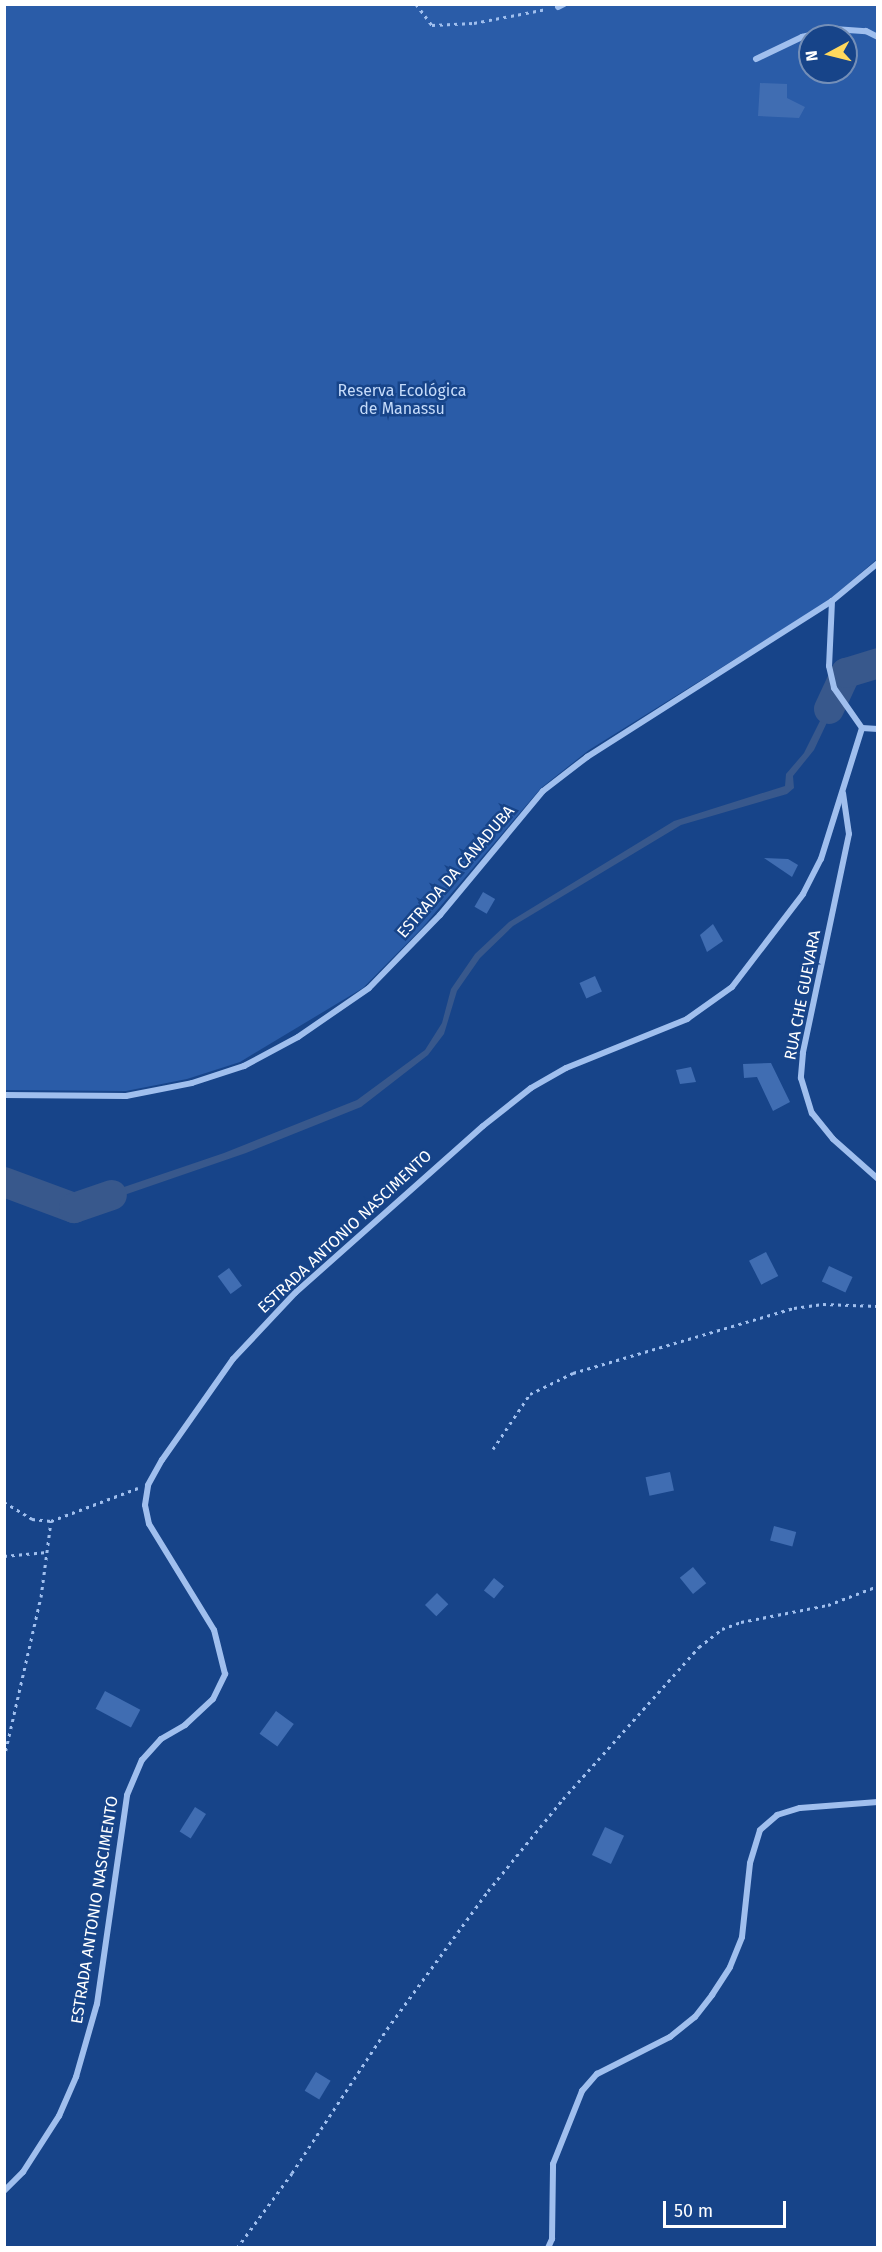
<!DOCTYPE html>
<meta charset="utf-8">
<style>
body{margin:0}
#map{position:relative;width:882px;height:2252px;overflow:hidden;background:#174489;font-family:"Fira Sans",sans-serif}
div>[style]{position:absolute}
.green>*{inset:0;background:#2a5ca8}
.water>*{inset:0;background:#38588c}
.river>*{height:30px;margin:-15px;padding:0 15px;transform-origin:15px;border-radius:15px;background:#38588c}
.building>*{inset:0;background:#406db2;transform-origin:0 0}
.path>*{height:3px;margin-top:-1.5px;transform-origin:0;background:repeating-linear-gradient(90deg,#a0bfee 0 3px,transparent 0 7.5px)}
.street>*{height:6px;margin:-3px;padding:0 3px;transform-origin:3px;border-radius:3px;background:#a0bfee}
span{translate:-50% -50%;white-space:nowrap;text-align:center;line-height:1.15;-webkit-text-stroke:5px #174489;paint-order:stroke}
.park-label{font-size:16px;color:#c5dbfa}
.street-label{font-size:16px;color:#fff}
.frame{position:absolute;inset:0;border:6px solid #fff;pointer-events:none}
.north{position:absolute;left:798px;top:24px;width:60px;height:60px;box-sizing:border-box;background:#174489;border:2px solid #748fb8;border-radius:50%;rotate:263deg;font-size:16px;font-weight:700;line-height:24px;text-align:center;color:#fff}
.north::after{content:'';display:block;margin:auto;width:21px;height:27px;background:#ffd85d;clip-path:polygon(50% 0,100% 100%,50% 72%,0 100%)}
.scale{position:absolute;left:663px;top:2201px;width:123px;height:27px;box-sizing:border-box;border:3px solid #fff;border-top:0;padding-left:8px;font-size:18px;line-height:21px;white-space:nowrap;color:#fff;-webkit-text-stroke:4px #174489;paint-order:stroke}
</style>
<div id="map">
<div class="green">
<div style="clip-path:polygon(evenodd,5px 5px,877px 5px,877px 559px,828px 601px,589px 750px,541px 788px,422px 928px,363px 988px,240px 1062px,187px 1079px,126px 1091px,5px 1090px,5px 5px,810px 36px,846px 36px,846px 72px,810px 72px,810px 36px)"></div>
</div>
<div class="water">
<div style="clip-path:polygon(877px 657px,877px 669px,859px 676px,856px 663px)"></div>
<div style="clip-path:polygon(848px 665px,847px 680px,814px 750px,793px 776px,794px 788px,787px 794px,681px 825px,513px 926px,480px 958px,457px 991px,444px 1034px,428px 1055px,361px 1107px,246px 1153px,72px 1213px,74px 1204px,224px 1153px,357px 1100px,425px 1050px,442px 1023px,451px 989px,475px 954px,509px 922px,674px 821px,785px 786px,786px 774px,804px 753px)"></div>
</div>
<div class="river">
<div style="left:829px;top:709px;width:40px;rotate:-65deg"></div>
<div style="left:846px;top:673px;width:34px;rotate:-17deg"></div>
<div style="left:4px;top:1182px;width:75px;rotate:20.4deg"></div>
<div style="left:74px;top:1208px;width:40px;rotate:-18.9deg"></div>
</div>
<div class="building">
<div style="clip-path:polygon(760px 83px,787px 84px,787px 98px,805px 107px,799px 118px,758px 116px)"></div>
<div style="clip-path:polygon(764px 858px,788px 859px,798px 865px,792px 877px)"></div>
<div style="left:483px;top:892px;width:14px;height:17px;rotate:30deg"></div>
<div style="clip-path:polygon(713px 924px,723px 941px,707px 952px,700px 935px)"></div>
<div style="left:595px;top:976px;width:17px;height:17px;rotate:66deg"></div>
<div style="clip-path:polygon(771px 1063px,790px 1102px,773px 1111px,757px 1077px,744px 1078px,743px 1064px)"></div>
<div style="clip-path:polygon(691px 1067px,696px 1082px,680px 1084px,676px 1070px)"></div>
<div style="left:766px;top:1252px;width:27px;height:19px;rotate:63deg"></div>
<div style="left:829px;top:1266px;width:26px;height:17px;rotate:25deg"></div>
<div style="left:229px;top:1268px;width:22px;height:14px;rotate:54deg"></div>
<div style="left:670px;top:1472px;width:19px;height:25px;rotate:78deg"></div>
<div style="left:774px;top:1526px;width:23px;height:15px;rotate:15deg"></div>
<div style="left:693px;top:1567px;width:21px;height:17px;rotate:51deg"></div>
<div style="left:494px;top:1578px;width:13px;height:16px;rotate:39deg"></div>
<div style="left:437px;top:1593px;width:16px;height:17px;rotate:45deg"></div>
<div style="left:105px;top:1691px;width:40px;height:20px;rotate:28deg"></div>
<div style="left:276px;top:1711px;width:22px;height:28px;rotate:36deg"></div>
<div style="left:195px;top:1807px;width:13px;height:29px;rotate:32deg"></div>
<div style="left:605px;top:1827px;width:21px;height:31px;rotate:25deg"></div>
<div style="left:316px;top:2072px;width:17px;height:22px;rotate:31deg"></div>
</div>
<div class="path">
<div style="left:416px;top:4px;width:26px;rotate:53deg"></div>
<div style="left:432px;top:25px;width:42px;rotate:-2.7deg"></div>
<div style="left:474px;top:23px;width:74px;rotate:-10.9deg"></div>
<div style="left:493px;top:1449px;width:66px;rotate:-56.1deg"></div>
<div style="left:530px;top:1394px;width:48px;rotate:-26deg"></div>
<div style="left:573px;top:1373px;width:230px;rotate:-16.4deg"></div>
<div style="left:794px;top:1308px;width:29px;rotate:-8deg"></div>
<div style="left:823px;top:1304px;width:55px;rotate:2.1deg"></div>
<div style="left:4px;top:1502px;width:33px;rotate:31deg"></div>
<div style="left:32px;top:1519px;width:19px;rotate:6deg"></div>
<div style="left:51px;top:1521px;width:93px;rotate:-20.8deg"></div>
<div style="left:4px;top:1556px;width:43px;rotate:-5.3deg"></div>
<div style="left:4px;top:1758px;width:165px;rotate:-77.1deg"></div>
<div style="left:41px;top:1597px;width:77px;rotate:-82.5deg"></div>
<div style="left:237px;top:2248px;width:93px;rotate:-53.7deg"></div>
<div style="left:292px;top:2173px;width:173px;rotate:-56.6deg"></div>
<div style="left:387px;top:2029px;width:171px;rotate:-53.8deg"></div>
<div style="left:488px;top:1891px;width:119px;rotate:-50.8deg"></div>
<div style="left:563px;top:1799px;width:204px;rotate:-48.2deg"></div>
<div style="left:699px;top:1647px;width:29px;rotate:-38deg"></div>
<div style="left:722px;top:1629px;width:20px;rotate:-20deg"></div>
<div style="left:741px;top:1622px;width:89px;rotate:-11.1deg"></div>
<div style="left:828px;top:1605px;width:53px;rotate:-20.8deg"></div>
</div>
<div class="street">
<div style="left:558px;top:7px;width:7px;rotate:-27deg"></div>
<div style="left:756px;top:59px;width:51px;rotate:-25.6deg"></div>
<div style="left:802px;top:37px;width:33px;rotate:-14deg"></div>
<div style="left:834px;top:29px;width:32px;rotate:4deg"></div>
<div style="left:866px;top:31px;width:13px;rotate:27deg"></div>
<div style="left:832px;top:601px;width:65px;rotate:92.6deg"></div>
<div style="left:829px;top:666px;width:23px;rotate:77deg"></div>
<div style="left:834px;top:688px;width:49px;rotate:55deg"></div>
<div style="left:862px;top:728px;width:16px;rotate:4deg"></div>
<div style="left:843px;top:793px;width:41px;rotate:81.7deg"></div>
<div style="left:849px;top:834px;width:224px;rotate:101.9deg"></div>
<div style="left:803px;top:1053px;width:25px;rotate:95deg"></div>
<div style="left:801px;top:1078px;width:37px;rotate:73deg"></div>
<div style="left:812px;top:1113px;width:33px;rotate:51deg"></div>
<div style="left:833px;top:1139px;width:60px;rotate:41.6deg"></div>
<div style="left:4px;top:1095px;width:122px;rotate:0.5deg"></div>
<div style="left:126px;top:1096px;width:67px;rotate:-11.1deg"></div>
<div style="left:192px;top:1083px;width:55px;rotate:-18.1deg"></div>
<div style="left:244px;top:1066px;width:61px;rotate:-28.2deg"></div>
<div style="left:298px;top:1037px;width:86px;rotate:-34.6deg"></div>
<div style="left:369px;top:988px;width:102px;rotate:-45.8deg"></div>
<div style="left:440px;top:915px;width:161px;rotate:-50.3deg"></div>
<div style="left:543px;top:791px;width:56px;rotate:-37.7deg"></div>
<div style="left:587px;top:757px;width:290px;rotate:-32.5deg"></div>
<div style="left:832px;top:601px;width:60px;rotate:-39.6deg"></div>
<div style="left:4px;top:2191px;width:27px;rotate:-45deg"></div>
<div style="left:23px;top:2172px;width:67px;rotate:-57.3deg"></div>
<div style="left:59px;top:2116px;width:43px;rotate:-66.4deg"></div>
<div style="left:76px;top:2077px;width:76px;rotate:-74deg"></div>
<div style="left:97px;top:2004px;width:211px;rotate:-81.8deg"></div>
<div style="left:127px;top:1795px;width:38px;rotate:-67deg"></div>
<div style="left:142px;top:1760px;width:28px;rotate:-48deg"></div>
<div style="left:161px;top:1739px;width:28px;rotate:-30deg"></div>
<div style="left:185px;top:1725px;width:38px;rotate:-43deg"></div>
<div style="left:213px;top:1699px;width:28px;rotate:-64deg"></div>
<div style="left:225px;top:1674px;width:45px;rotate:-104deg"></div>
<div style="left:214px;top:1630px;width:124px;rotate:-121.5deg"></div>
<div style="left:149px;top:1524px;width:19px;rotate:-102deg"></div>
<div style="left:145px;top:1505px;width:20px;rotate:-81deg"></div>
<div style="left:148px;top:1485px;width:29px;rotate:-61deg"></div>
<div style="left:162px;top:1460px;width:123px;rotate:-54.9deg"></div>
<div style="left:233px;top:1359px;width:91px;rotate:-46.8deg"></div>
<div style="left:295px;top:1293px;width:251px;rotate:-41.6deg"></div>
<div style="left:483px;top:1126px;width:61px;rotate:-38.4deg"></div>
<div style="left:531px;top:1088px;width:40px;rotate:-29.7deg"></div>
<div style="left:566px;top:1068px;width:131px;rotate:-22deg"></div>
<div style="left:687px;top:1019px;width:55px;rotate:-35.4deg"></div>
<div style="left:732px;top:987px;width:117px;rotate:-52.6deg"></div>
<div style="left:803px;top:894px;width:39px;rotate:-63deg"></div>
<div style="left:821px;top:859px;width:137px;rotate:-72.6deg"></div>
<div style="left:548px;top:2248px;width:10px;rotate:-66deg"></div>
<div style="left:552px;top:2239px;width:75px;rotate:-89.2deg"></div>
<div style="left:553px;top:2164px;width:79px;rotate:-68.3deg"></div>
<div style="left:582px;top:2091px;width:23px;rotate:-49deg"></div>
<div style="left:597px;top:2074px;width:82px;rotate:-26.9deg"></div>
<div style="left:670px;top:2037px;width:32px;rotate:-39deg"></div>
<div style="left:695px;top:2017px;width:28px;rotate:-52deg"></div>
<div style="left:712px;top:1995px;width:33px;rotate:-57deg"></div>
<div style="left:730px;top:1967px;width:32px;rotate:-68deg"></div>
<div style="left:742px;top:1937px;width:74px;rotate:-83.8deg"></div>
<div style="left:750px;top:1863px;width:34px;rotate:-73deg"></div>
<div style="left:760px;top:1830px;width:23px;rotate:-41deg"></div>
<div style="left:777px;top:1815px;width:24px;rotate:-17deg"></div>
<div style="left:800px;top:1808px;width:78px;rotate:-4.4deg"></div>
</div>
<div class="park-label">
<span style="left:402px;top:400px">Reserva Ecológica<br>de Manassu</span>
</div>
<div class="street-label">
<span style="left:456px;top:872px;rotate:-49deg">ESTRADA DA CANADUBA</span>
<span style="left:803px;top:995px;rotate:-79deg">RUA CHE GUEVARA</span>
<span style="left:345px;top:1232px;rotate:-43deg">ESTRADA ANTONIO NASCIMENTO</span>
<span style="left:95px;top:1910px;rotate:-81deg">ESTRADA ANTONIO NASCIMENTO</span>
</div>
<div class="frame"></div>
<div class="north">N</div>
<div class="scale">50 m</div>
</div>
